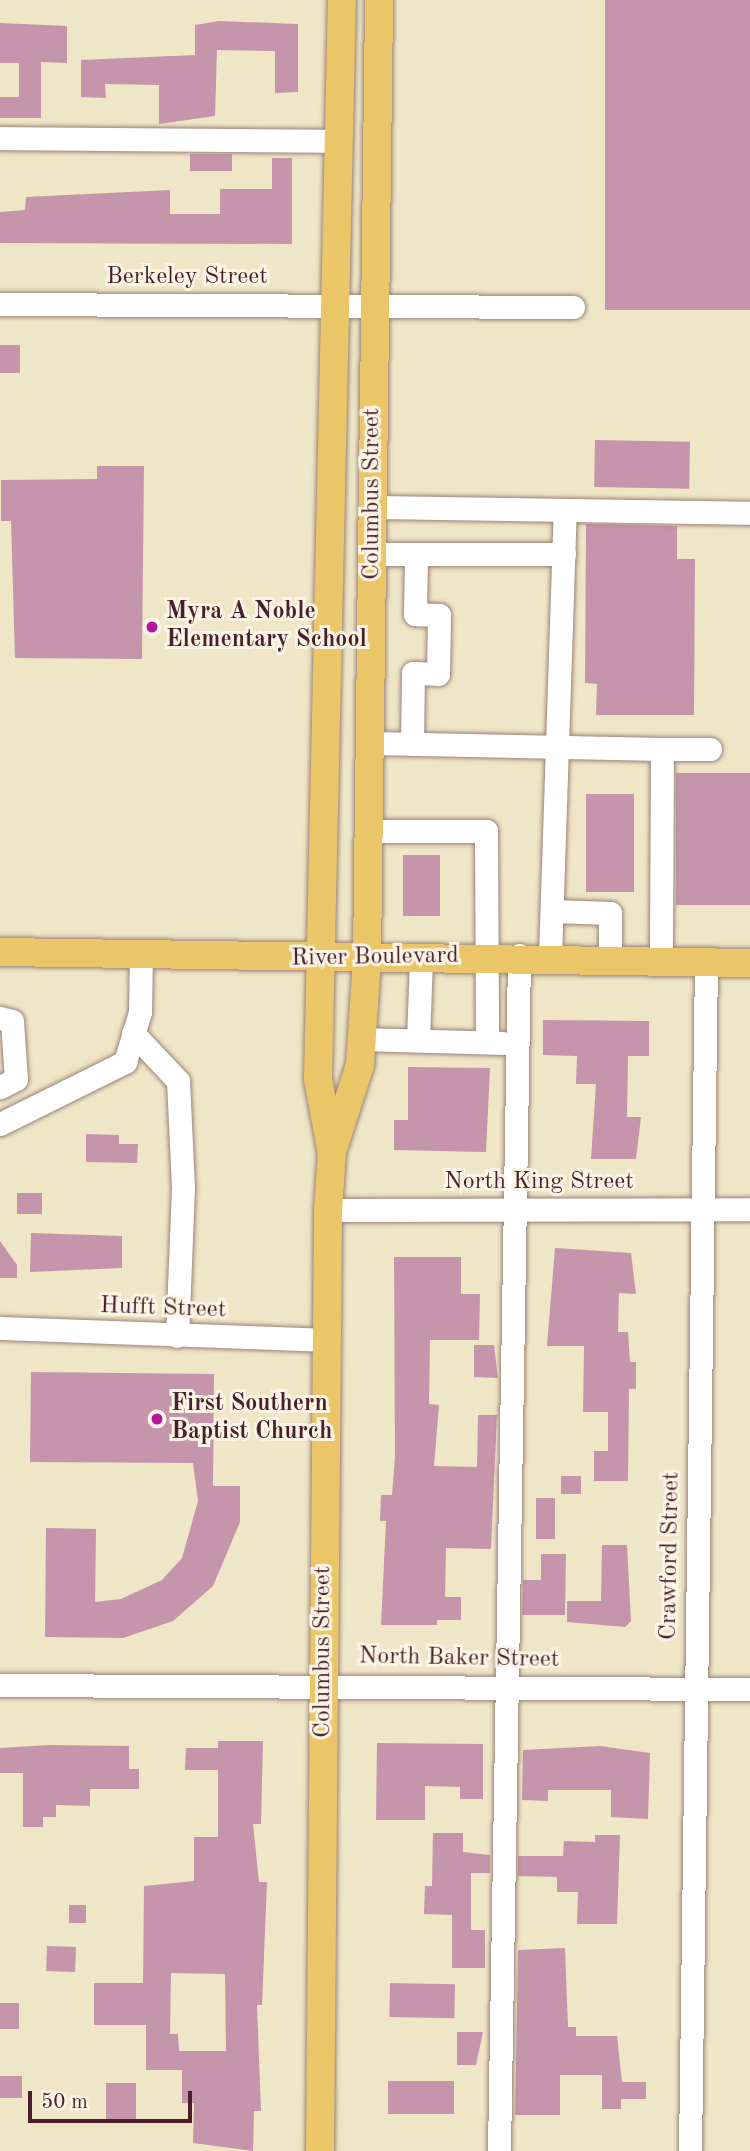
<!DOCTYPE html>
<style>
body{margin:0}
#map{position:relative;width:750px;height:2151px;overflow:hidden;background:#eee6c7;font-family:"Old Standard TT",serif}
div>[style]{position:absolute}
.building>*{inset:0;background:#c595ab;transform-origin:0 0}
.roads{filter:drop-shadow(0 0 2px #9c8279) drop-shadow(0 0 2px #9c8279)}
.minor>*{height:23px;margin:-11.5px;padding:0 11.5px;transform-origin:11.5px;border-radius:11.5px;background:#fff}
.major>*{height:28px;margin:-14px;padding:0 14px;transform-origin:14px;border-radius:14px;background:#eac669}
.dots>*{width:19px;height:19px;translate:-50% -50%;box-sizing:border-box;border:4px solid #fcf5e5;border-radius:50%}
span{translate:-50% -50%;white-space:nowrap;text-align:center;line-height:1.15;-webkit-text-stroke:6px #fcf5e5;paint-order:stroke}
.street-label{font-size:24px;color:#4a1f2b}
.poi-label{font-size:24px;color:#4a1f2b;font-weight:700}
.left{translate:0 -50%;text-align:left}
.scale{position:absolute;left:28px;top:2091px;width:164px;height:32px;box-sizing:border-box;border:4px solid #4a1f2b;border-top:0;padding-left:9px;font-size:21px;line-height:24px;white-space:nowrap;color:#4a1f2b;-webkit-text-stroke:5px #fcf5e5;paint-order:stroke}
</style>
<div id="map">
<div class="building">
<div style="left:605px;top:0;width:145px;height:310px"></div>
<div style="clip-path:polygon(219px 21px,298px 24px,298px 92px,275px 93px,275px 51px,217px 50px,215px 116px,159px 124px,159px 85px,105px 84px,106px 98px,81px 97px,81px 60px,195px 55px,195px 25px)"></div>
<div style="clip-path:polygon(0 23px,67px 26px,67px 63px,41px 62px,41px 118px,0 118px,0 97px,19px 97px,19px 63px,0 63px)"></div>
<div style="left:190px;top:154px;width:42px;height:17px"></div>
<div style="clip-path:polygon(272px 158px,292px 158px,292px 244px,0 243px,0 212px,25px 210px,26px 197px,170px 190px,170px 214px,220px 214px,220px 189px,272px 189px)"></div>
<div style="left:0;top:345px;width:20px;height:28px"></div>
<div style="left:595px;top:440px;width:95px;height:47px;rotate:1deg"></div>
<div style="clip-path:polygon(97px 466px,144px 466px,142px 659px,15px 658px,11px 521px,1px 521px,1px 480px,97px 479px)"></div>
<div style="clip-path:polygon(586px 524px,677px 526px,677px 559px,695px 559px,694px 715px,596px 715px,597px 684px,585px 683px)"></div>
<div style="left:676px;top:773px;width:74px;height:132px"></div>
<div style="left:586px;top:794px;width:48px;height:98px"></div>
<div style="left:403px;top:855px;width:37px;height:61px"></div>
<div style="clip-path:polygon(543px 1020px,649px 1021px,649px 1056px,628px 1056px,627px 1117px,641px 1117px,636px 1159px,591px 1159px,596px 1084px,576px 1084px,577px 1056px,543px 1055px)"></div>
<div style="clip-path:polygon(408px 1067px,490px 1068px,486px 1152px,394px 1150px,394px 1120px,408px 1120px)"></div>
<div style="clip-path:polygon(86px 1134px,119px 1135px,119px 1144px,138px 1144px,137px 1163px,86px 1162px)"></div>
<div style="left:17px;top:1193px;width:25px;height:21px"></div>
<div style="clip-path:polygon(31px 1233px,122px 1236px,122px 1268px,30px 1272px)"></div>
<div style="clip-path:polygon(0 1241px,17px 1265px,17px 1278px,0 1278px)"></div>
<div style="clip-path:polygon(555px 1248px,631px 1253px,636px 1294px,619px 1293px,618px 1332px,628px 1332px,630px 1362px,636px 1362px,636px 1389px,629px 1389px,628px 1481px,594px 1481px,594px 1451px,608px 1451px,608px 1412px,583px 1412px,584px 1346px,547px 1346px)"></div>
<div style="clip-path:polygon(394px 1257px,461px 1257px,461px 1294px,480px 1294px,479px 1340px,430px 1340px,429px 1404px,439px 1405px,434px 1466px,477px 1467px,478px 1415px,497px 1415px,491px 1549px,446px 1548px,445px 1597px,461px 1597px,461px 1620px,437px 1620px,437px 1625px,381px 1625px,386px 1521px,380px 1521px,381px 1495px,392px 1495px,395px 1457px)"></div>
<div style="clip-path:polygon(474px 1345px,494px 1345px,498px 1378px,474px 1377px)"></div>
<div style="clip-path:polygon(31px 1372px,214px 1374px,213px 1486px,240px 1486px,240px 1522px,213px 1586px,173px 1621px,123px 1638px,45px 1637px,46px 1528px,96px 1529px,95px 1602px,121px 1599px,162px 1580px,182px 1558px,198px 1501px,193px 1463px,30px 1462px)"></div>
<div style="left:561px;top:1476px;width:20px;height:18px"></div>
<div style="left:536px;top:1498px;width:19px;height:41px"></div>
<div style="clip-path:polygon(602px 1545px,627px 1545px,631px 1621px,625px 1627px,567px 1622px,567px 1601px,601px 1601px)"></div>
<div style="clip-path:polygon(541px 1554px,566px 1554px,565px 1615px,522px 1615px,523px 1580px,541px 1580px)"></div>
<div style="clip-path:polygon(evenodd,218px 1741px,263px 1741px,261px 1824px,253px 1824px,259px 1882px,267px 1882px,262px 2005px,257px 2005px,261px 2111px,254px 2111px,253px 2151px,193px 2143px,194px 2103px,182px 2103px,182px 2070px,146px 2070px,146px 2025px,94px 2025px,94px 1983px,143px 1983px,144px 1886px,194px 1881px,194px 1837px,218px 1837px,218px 1770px,185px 1770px,186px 1748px,218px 1748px,218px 1741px,171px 1973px,225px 1974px,226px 2051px,179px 2051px,178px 2034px,170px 2034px,171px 1973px)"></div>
<div style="clip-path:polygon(377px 1743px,483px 1744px,483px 1799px,460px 1799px,460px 1787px,425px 1786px,425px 1820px,376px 1820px)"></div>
<div style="clip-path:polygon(49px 1745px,129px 1746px,129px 1769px,139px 1769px,139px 1789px,90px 1789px,90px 1806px,56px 1805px,56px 1817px,43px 1817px,43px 1827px,23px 1827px,23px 1773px,0 1773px,0 1748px)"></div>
<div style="clip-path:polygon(600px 1746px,650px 1753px,648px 1819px,611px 1817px,611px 1790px,548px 1790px,548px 1801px,522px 1800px,523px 1750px)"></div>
<div style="clip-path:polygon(433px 1833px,463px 1833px,463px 1852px,490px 1855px,490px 1873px,471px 1873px,471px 1930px,485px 1930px,485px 1968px,452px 1968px,452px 1915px,424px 1914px,425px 1886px,432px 1886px)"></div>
<div style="clip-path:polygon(595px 1835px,620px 1835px,617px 1924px,577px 1924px,578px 1892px,557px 1892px,557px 1877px,518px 1876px,518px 1856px,563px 1856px,564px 1841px,595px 1842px)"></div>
<div style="left:69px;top:1905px;width:17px;height:18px"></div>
<div style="left:47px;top:1946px;width:29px;height:25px;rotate:2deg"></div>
<div style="clip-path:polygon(565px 1948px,568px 2027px,576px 2027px,576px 2036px,617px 2036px,622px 2082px,646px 2082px,646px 2099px,621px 2099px,621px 2109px,602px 2109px,602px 2075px,560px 2075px,560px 2115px,515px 2115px,518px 1950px)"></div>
<div style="left:390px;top:1983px;width:65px;height:34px;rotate:1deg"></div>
<div style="left:0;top:2003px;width:19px;height:26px"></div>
<div style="clip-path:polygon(457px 2032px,483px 2032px,476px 2065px,457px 2065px)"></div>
<div style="left:0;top:2076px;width:22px;height:22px"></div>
<div style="left:388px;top:2081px;width:66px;height:33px"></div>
<div style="left:106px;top:2083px;width:30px;height:39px"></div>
</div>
<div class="roads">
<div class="minor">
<div style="left:0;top:138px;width:340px;rotate:0.5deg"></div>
<div style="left:0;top:304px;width:573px;rotate:0.3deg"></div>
<div style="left:373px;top:507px;width:377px;rotate:0.9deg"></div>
<div style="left:373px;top:554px;width:191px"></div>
<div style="left:372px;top:743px;width:290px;rotate:1.2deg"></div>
<div style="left:662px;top:749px;width:212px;rotate:90.3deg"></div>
<div style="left:412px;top:744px;width:71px;rotate:-89.2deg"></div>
<div style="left:413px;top:673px;width:25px;rotate:2deg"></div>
<div style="left:438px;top:674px;width:59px;rotate:-89deg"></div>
<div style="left:439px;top:615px;width:24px;rotate:-178deg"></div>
<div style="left:415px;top:614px;width:60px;rotate:-89deg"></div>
<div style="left:662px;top:749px;width:48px"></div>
<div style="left:369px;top:831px;width:117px"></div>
<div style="left:486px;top:831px;width:211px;rotate:89.7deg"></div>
<div style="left:552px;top:911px;width:58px;rotate:2deg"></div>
<div style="left:610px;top:913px;width:46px;rotate:90deg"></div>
<div style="left:550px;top:956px;width:446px;rotate:-88.1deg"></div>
<div style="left:0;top:1018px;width:12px;rotate:14deg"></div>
<div style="left:12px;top:1021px;width:58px;rotate:86.1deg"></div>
<div style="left:16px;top:1079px;width:18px;rotate:153deg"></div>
<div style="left:133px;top:1033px;width:66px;rotate:46.8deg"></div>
<div style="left:178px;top:1081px;width:107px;rotate:87.3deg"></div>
<div style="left:183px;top:1188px;width:148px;rotate:92.3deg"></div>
<div style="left:362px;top:1039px;width:140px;rotate:1.6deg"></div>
<div style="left:418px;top:1040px;width:82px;rotate:-87.9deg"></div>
<div style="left:0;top:1124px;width:140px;rotate:-26.4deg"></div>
<div style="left:125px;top:1062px;width:52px;rotate:-73.3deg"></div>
<div style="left:140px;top:1012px;width:58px;rotate:-89deg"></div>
<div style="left:328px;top:1210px;width:422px;rotate:-0.1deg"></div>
<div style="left:0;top:1328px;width:325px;rotate:2.1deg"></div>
<div style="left:0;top:1685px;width:750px;rotate:0.31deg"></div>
<div style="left:499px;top:2151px;width:1196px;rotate:-89.04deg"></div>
<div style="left:690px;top:2151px;width:1189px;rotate:-89.23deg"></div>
</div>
<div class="major">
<div style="left:0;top:952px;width:750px;rotate:0.84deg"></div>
<div style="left:331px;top:1149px;width:71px;rotate:-100.5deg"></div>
<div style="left:318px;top:1079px;width:1079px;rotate:-88.73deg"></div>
<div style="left:320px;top:2151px;width:941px;rotate:-89.51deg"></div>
<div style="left:328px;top:1210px;width:58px;rotate:-86.1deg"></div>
<div style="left:332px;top:1152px;width:91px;rotate:-72.2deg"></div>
<div style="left:360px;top:1065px;width:106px;rotate:-86.2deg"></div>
<div style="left:367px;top:959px;width:959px;rotate:-89.28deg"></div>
</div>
</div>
<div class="dots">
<div style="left:152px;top:627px;background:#b5179e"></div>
<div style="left:157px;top:1419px;background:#b5179e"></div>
</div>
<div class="street-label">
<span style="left:187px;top:278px">Berkeley Street</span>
<span style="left:373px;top:494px;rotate:-90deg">Columbus Street</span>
<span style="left:375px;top:958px;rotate:-1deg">River Boulevard</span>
<span style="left:539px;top:1183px">North King Street</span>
<span style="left:163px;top:1309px;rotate:2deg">Hufft Street</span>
<span style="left:671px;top:1556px;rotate:-89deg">Crawford Street</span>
<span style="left:324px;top:1652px;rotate:-90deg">Columbus Street</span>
<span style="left:459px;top:1659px;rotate:1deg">North Baker Street</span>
</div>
<div class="poi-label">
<span class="left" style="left:166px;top:627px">Myra A Noble<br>Elementary School</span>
<span class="left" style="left:171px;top:1419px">First Southern<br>Baptist Church</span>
</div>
<div class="scale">50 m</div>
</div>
